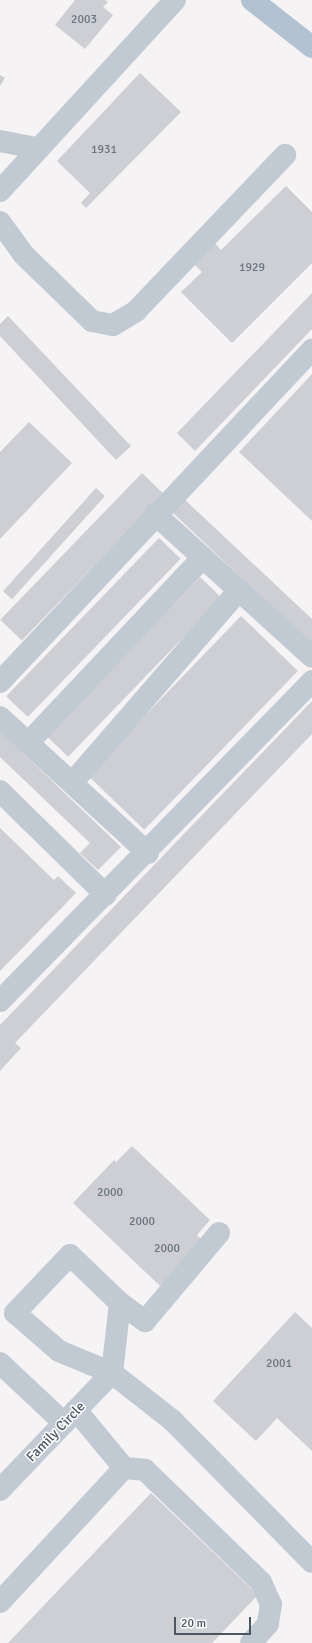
<!DOCTYPE html>
<style>
body{margin:0}
#map{position:relative;width:312px;height:1643px;overflow:hidden;background:#f5f3f3;font-family:Signika,sans-serif}
div>[style]{position:absolute}
.building>*{inset:0;background:#cdcfd5;transform-origin:0 0}
.minor>*{height:22px;margin:-11px;padding:0 11px;transform-origin:11px;border-radius:11px;background:#c1cad2}
.major>*{height:22px;margin:-11px;padding:0 11px;transform-origin:11px;border-radius:11px;background:#b3c2d1}
span{translate:-50% -50%;white-space:nowrap;text-align:center;line-height:1.15;-webkit-text-stroke:3px #fff;paint-order:stroke}
.number-label{font-size:12px;color:#6b747e}
.number-label span{-webkit-text-stroke-width:0}
.street-label{font-size:14px;color:#4a5661}
.scale{position:absolute;left:174px;top:1617px;width:77px;height:18px;box-sizing:border-box;border:2px solid #4a5661;border-top:0;padding-left:5px;font-size:12px;line-height:14px;white-space:nowrap;color:#4a5661;-webkit-text-stroke:3px #fff;paint-order:stroke}
</style>
<div id="map">
<div class="building">
<div style="clip-path:polygon(75px 0,105px 0,108px 2px,103px 7px,113px 15px,85px 49px,55px 25px)"></div>
<div style="clip-path:polygon(140px 73px,181px 112px,86px 208px,81px 203px,90px 193px,57px 161px)"></div>
<div style="clip-path:polygon(0 75px,5px 78px,0 86px)"></div>
<div style="clip-path:polygon(286px 186px,312px 212px,312px 263px,232px 343px,181px 292px,202px 272px,194px 264px,215px 243px,221px 250px)"></div>
<div style="clip-path:polygon(312px 293px,312px 329px,195px 451px,177px 433px)"></div>
<div style="clip-path:polygon(8px 316px,131px 446px,116px 460px,0 336px,0 324px)"></div>
<div style="clip-path:polygon(312px 374px,312px 521px,239px 452px)"></div>
<div style="clip-path:polygon(29px 422px,72px 463px,0 539px,0 452px)"></div>
<div style="left:142px;top:473px;width:30px;height:204px;rotate:44deg"></div>
<div style="left:96px;top:488px;width:12px;height:139px;rotate:42deg"></div>
<div style="clip-path:polygon(183px 498px,312px 619px,312px 645px,171px 511px)"></div>
<div style="left:159px;top:538px;width:30px;height:220px;rotate:44deg"></div>
<div style="left:200px;top:577px;width:30px;height:221px;rotate:44deg"></div>
<div style="left:241px;top:616px;width:79px;height:221px;rotate:44deg"></div>
<div style="clip-path:polygon(312px 701px,312px 734px,15px 1043px,21px 1048px,0 1071px,0 1025px)"></div>
<div style="clip-path:polygon(0 731px,121px 847px,98px 870px,80px 853px,90px 843px,0 757px)"></div>
<div style="clip-path:polygon(0 828px,54px 880px,58px 876px,76px 893px,0 971px)"></div>
<div style="clip-path:polygon(132px 1146px,210px 1220px,197px 1235px,203px 1241px,160px 1286px,73px 1203px,114px 1160px,116px 1162px)"></div>
<div style="clip-path:polygon(295px 1312px,312px 1328px,312px 1451px,277px 1418px,256px 1441px,213px 1401px)"></div>
<div style="clip-path:polygon(151px 1493px,258px 1595px,212px 1643px,8px 1643px)"></div>
</div>
<div class="minor">
<div style="left:0;top:141px;width:37px;rotate:11deg"></div>
<div style="left:0;top:191px;width:259px;rotate:-47.5deg"></div>
<div style="left:0;top:222px;width:39px;rotate:54deg"></div>
<div style="left:23px;top:254px;width:96px;rotate:44.2deg"></div>
<div style="left:92px;top:321px;width:21px;rotate:11deg"></div>
<div style="left:113px;top:325px;width:27px;rotate:-31deg"></div>
<div style="left:136px;top:311px;width:216px;rotate:-46.3deg"></div>
<div style="left:155px;top:514px;width:212px;rotate:42.3deg"></div>
<div style="left:0;top:682px;width:456px;rotate:-46.8deg"></div>
<div style="left:0;top:717px;width:201px;rotate:42.6deg"></div>
<div style="left:28px;top:743px;width:255px;rotate:-46.7deg"></div>
<div style="left:72px;top:783px;width:255px;rotate:-49.1deg"></div>
<div style="left:0;top:791px;width:148px;rotate:44.5deg"></div>
<div style="left:0;top:1001px;width:447px;rotate:-45.7deg"></div>
<div style="left:120px;top:1303px;width:31px;rotate:36deg"></div>
<div style="left:145px;top:1321px;width:115px;rotate:-49.9deg"></div>
<div style="left:0;top:1363px;width:88px;rotate:43.2deg"></div>
<div style="left:112px;top:1373px;width:70px;rotate:-83.5deg"></div>
<div style="left:120px;top:1303px;width:69px;rotate:-136.2deg"></div>
<div style="left:70px;top:1255px;width:80px;rotate:133.5deg"></div>
<div style="left:15px;top:1313px;width:58px;rotate:40.8deg"></div>
<div style="left:59px;top:1351px;width:57px;rotate:22.5deg"></div>
<div style="left:112px;top:1373px;width:76px;rotate:38.1deg"></div>
<div style="left:172px;top:1420px;width:199px;rotate:45.4deg"></div>
<div style="left:76px;top:1410px;width:75px;rotate:50.4deg"></div>
<div style="left:124px;top:1468px;width:21px;rotate:5deg"></div>
<div style="left:145px;top:1470px;width:161px;rotate:44deg"></div>
<div style="left:261px;top:1582px;width:24px;rotate:66deg"></div>
<div style="left:271px;top:1604px;width:20px;rotate:99deg"></div>
<div style="left:268px;top:1624px;width:25px;rotate:132deg"></div>
<div style="left:0;top:1490px;width:162px;rotate:-46.3deg"></div>
<div style="left:0;top:1602px;width:183px;rotate:-47.2deg"></div>
</div>
<div class="major">
<div style="left:252px;top:0;width:76px;rotate:38.1deg"></div>
</div>
<div class="number-label">
<span style="left:84px;top:20px">2003</span>
<span style="left:104px;top:150px">1931</span>
<span style="left:252px;top:268px">1929</span>
<span style="left:110px;top:1193px">2000</span>
<span style="left:142px;top:1222px">2000</span>
<span style="left:167px;top:1249px">2000</span>
<span style="left:279px;top:1364px">2001</span>
</div>
<div class="street-label">
<span style="left:56px;top:1432px;rotate:-46deg">Family Circle</span>
</div>
<div class="scale">20 m</div>
</div>
